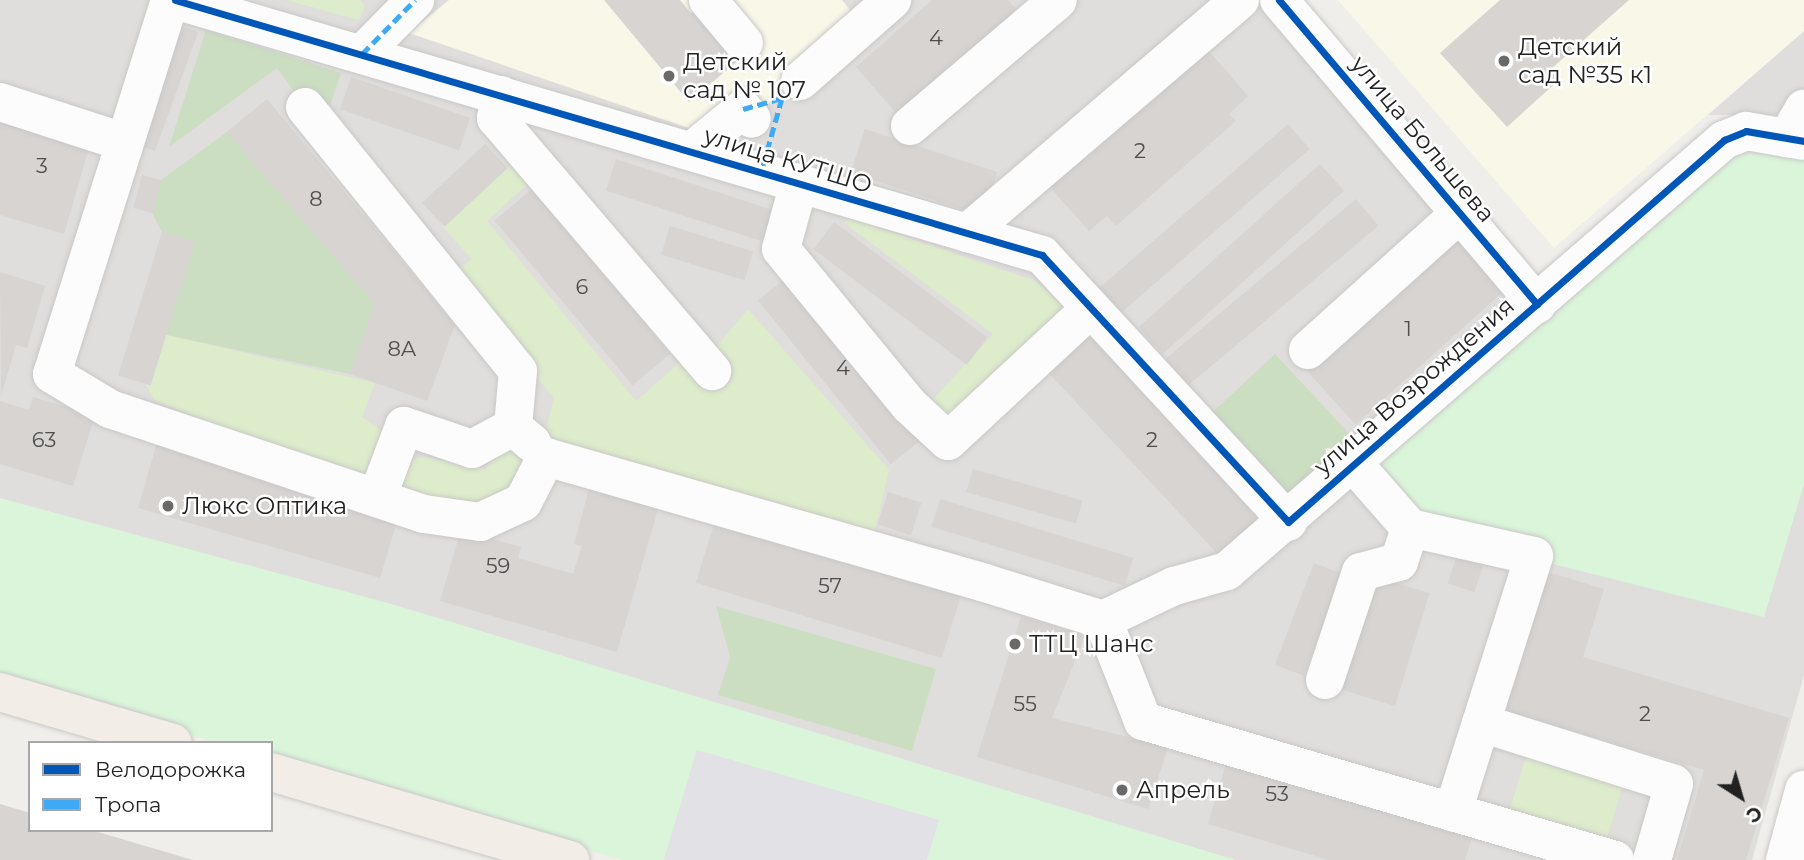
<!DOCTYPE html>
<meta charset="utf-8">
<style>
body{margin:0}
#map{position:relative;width:1804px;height:860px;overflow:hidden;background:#f0eeeb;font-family:Montserrat,sans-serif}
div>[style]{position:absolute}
.residential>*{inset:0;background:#dfdedc}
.education>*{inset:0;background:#f8f7e8}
.grass>*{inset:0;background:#ddeccb;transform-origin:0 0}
.forest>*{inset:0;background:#cbdec1;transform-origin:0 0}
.park>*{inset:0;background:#daf5da}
.plaza>*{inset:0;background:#e2e1e5}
.building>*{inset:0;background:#d7d4d2;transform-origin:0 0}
.roads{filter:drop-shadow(0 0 2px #c9c8c7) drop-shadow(0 0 2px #c9c8c7)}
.minor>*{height:38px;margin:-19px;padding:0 19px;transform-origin:19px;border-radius:19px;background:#fdfcfc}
.major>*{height:38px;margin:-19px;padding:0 19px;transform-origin:19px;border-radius:19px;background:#f3ede7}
.quiet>*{height:5px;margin-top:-2.5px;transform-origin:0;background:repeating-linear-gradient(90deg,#3fa9f5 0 10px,transparent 0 15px)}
.cycleway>*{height:7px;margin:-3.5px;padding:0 3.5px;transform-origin:3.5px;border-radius:3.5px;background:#0057b8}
.dots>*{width:19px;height:19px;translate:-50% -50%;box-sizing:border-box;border:4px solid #fff;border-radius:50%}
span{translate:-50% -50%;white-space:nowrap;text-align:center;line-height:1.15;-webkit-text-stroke:5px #fff;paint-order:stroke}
.number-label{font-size:21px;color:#4f4e4e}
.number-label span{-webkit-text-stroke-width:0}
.poi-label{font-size:24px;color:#222}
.left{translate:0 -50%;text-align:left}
.street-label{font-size:24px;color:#222}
.legend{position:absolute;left:28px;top:741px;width:245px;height:91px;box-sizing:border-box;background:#fff;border:2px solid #a7a7a7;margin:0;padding:9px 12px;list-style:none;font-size:21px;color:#222}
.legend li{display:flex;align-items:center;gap:14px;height:35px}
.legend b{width:35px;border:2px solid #a7a7a7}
.north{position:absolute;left:1706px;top:762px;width:70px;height:70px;-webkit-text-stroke:5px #fff;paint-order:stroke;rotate:143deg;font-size:19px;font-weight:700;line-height:28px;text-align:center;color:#222}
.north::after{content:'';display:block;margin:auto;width:24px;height:32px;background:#222;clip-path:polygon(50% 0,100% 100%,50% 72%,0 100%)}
</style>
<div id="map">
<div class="residential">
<div style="clip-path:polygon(0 0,1256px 0,1535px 326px,1804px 178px,1804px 675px,1752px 860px,624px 860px,271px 743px,0 670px)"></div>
<div style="clip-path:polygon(1804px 31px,1804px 124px,1772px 115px,1708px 115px)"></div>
</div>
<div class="education">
<div style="clip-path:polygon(449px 0,842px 0,863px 26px,724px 140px,409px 33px)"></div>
<div style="clip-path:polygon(1338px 0,1804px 0,1804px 31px,1554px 248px)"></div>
</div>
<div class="grass">
<div style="clip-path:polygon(286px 0,360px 0,365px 6px,359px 20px)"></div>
<div style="clip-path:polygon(515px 160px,532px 180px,487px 221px,636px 401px,680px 362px,708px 393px,717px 346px,748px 309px,889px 470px,872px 543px,543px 445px,554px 398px,451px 274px,472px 259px,442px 226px)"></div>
<div style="clip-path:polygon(850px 218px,1036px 281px,1075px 317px,955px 430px,928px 405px,993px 334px,844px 223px)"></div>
<div style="clip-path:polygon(162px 334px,375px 383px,362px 417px,386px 433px,364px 485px,155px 400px,145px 384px)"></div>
<div style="clip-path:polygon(497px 446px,525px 454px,519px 472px,509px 488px,475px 506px,397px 488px,408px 460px,424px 457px,486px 470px)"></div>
<div style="left:1529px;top:747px;width:101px;height:66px;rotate:17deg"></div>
</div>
<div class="forest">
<div style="clip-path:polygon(206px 30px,341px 73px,331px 103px,313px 117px,277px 68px,169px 147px)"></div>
<div style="clip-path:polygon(227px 132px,375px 304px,350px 374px,162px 334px,194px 243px,162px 232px,152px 213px,161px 180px)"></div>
<div style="left:1275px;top:354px;width:135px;height:88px;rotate:47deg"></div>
<div style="clip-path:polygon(716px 606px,936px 669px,912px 751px,718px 695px,730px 657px)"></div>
</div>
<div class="park">
<div style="clip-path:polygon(1724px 140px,1804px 141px,1804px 484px,1764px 617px,1410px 528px,1354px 464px)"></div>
<div style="clip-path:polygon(0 498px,395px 605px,1236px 860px,898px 860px,697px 750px,664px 860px,622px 860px,271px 758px,271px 743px,218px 743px,0 679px)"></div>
</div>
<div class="plaza">
<div style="clip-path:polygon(697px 750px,939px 820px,927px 860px,664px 860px)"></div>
</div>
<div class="building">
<div style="clip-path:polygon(604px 0,680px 0,691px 13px,698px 7px,741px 58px,689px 102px)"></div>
<div style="clip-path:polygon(932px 0,1008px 0,1017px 10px,897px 114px,856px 67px)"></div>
<div style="clip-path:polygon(1500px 0,1629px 0,1551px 69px,1560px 79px,1507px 127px,1440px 53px)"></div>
<div style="left:171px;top:22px;width:29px;height:127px;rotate:20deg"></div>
<div style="clip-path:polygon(1203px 44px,1248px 96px,1229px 114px,1236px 121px,1116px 226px,1107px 216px,1089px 231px,1045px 182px)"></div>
<div style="left:351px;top:77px;width:126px;height:34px;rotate:19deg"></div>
<div style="clip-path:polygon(267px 99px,455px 325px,427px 401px,350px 374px,375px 304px,227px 132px)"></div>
<div style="clip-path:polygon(0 114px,91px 141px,64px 234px,0 215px)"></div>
<div style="left:1288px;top:124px;width:33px;height:250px;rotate:49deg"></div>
<div style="left:865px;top:129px;width:139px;height:46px;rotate:18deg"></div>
<div style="left:485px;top:144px;width:33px;height:86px;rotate:47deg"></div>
<div style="left:616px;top:159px;width:175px;height:33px;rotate:18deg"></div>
<div style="left:1320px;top:164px;width:36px;height:244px;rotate:48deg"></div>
<div style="left:142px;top:175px;width:20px;height:34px;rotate:15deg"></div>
<div style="left:532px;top:189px;width:215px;height:49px;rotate:50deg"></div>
<div style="left:1356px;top:199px;width:35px;height:250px;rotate:50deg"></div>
<div style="left:834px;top:222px;width:192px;height:34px;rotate:37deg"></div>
<div style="left:670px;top:226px;width:87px;height:30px;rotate:17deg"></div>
<div style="left:162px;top:232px;width:34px;height:150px;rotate:17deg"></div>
<div style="left:1459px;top:233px;width:73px;height:205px;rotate:48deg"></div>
<div style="clip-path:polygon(0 272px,45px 286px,27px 348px,16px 345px,1px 396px)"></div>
<div style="left:793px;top:272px;width:211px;height:45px;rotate:51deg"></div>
<div style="left:1087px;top:323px;width:260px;height:62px;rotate:47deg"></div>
<div style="clip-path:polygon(33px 397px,95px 415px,73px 486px,0 464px,0 401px,29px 410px)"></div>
<div style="clip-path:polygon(158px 439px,222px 458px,219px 466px,335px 500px,400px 511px,380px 578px,138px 508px)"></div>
<div style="left:973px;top:469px;width:114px;height:24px;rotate:16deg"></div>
<div style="clip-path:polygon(591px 482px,660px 502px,617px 652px,440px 601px,461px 530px,521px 547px,518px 558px,573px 574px,582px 546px,574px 544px)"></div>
<div style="left:888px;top:492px;width:35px;height:34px;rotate:18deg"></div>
<div style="left:940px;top:499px;width:202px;height:29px;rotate:17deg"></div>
<div style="left:717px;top:514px;width:257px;height:72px;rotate:17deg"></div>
<div style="left:1457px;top:555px;width:28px;height:30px;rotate:18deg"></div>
<div style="left:1314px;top:563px;width:31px;height:109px;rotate:21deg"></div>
<div style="clip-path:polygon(1544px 571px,1604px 589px,1583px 657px,1789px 718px,1746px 860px,1677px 860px,1704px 770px,1502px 710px)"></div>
<div style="left:1373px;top:576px;width:59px;height:118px;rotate:17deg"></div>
<div style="clip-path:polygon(1021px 616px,1085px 636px,1052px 718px,1168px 747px,1148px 809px,977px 757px)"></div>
<div style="clip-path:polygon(1229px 754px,1475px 828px,1465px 860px,1329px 860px,1208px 824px)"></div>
<div style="clip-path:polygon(0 804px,30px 813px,30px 830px,91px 830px,193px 860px,0 860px)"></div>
</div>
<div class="roads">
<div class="minor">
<div style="left:170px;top:0;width:392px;rotate:107.5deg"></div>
<div style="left:52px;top:374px;width:68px;rotate:31.1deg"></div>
<div style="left:110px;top:409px;width:331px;rotate:18.5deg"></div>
<div style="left:424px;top:514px;width:57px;rotate:8.1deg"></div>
<div style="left:480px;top:522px;width:47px;rotate:-24.9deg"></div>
<div style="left:523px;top:502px;width:51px;rotate:-62.9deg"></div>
<div style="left:546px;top:457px;width:454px;rotate:16deg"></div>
<div style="left:982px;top:582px;width:127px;rotate:17.4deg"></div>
<div style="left:1103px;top:620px;width:109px;rotate:68.4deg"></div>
<div style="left:1143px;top:721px;width:492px;rotate:16.4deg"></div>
<div style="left:175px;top:0;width:904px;rotate:16.39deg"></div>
<div style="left:1042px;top:255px;width:363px;rotate:47.3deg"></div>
<div style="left:708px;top:0;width:56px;rotate:50.1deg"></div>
<div style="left:1279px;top:0;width:399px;rotate:49.7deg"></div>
<div style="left:362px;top:54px;width:76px;rotate:-45.5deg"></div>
<div style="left:800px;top:81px;width:123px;rotate:-41.4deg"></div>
<div style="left:501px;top:95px;width:24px;rotate:102deg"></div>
<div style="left:496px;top:118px;width:333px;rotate:49.5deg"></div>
<div style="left:0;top:102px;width:130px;rotate:17.9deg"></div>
<div style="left:305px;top:107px;width:339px;rotate:51.1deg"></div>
<div style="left:518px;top:371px;width:56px;rotate:95.1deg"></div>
<div style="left:910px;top:126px;width:194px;rotate:-40.4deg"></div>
<div style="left:1787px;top:138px;width:34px;rotate:-60deg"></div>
<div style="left:692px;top:151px;width:66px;rotate:-39.5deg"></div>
<div style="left:743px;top:109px;width:13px;rotate:48deg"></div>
<div style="left:799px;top:183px;width:68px;rotate:105.3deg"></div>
<div style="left:781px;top:249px;width:202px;rotate:50.6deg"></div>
<div style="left:909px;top:405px;width:53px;rotate:42.7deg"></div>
<div style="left:948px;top:441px;width:195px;rotate:-42.9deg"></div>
<div style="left:967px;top:233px;width:359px;rotate:-40.5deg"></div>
<div style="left:1308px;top:350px;width:205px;rotate:-42deg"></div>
<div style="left:1354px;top:464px;width:85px;rotate:48.8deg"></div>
<div style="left:1410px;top:528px;width:127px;rotate:12.7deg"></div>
<div style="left:1534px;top:556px;width:269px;rotate:107.6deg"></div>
<div style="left:377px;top:498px;width:77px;rotate:-69.4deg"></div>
<div style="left:404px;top:426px;width:72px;rotate:18.7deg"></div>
<div style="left:472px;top:449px;width:47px;rotate:-28.2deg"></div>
<div style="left:513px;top:427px;width:25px;rotate:40deg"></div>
<div style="left:1103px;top:620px;width:79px;rotate:-25.6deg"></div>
<div style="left:1174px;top:586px;width:55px;rotate:-15.8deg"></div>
<div style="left:1227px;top:571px;width:658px;rotate:-40.93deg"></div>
<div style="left:1724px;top:140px;width:24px;rotate:-22deg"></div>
<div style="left:1746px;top:131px;width:59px;rotate:9.8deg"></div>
<div style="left:1325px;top:680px;width:114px;rotate:-71.6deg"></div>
<div style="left:1361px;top:572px;width:39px;rotate:-15deg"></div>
<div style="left:1399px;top:562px;width:36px;rotate:-72deg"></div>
<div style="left:1481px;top:723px;width:202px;rotate:17.5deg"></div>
<div style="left:1674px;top:784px;width:79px;rotate:106.1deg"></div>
<div style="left:1785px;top:860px;width:73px;rotate:-74.8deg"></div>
</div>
<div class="major">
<div style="left:0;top:692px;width:180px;rotate:16.4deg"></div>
<div style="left:271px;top:772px;width:312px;rotate:16.4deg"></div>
</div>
</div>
<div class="quiet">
<div style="left:362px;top:54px;width:76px;rotate:-45.5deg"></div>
<div style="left:743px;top:109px;width:41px;rotate:-15.8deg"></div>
<div style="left:782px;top:98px;width:77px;rotate:105.8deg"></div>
</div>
<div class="cycleway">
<div style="left:175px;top:0;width:904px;rotate:16.39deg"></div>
<div style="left:1042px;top:255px;width:363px;rotate:47.3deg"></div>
<div style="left:1288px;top:522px;width:580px;rotate:-41.22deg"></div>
<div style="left:1724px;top:140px;width:24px;rotate:-22deg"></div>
<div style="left:1746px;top:131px;width:59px;rotate:9.8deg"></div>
<div style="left:1279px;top:0;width:399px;rotate:49.7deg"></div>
</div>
<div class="dots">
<div style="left:1504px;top:61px;background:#6a6968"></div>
<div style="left:669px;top:76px;background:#6a6968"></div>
<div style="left:168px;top:506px;background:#6a6968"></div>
<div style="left:1015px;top:644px;background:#6a6968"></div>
<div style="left:1122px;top:790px;background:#6a6968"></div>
</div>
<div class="number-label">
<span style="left:936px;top:38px">4</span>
<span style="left:1140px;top:151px">2</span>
<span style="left:42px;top:166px">3</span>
<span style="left:316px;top:199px">8</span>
<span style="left:582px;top:287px">6</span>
<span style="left:1408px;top:329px">1</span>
<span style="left:402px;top:349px">8А</span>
<span style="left:843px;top:368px">4</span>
<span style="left:44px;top:440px">63</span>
<span style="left:1152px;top:440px">2</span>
<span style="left:498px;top:566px">59</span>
<span style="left:830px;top:586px">57</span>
<span style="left:1025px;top:704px">55</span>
<span style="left:1645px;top:714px">2</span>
<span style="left:1277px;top:794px">53</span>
</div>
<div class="poi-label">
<span class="left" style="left:1518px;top:61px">Детский<br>сад №35 к1</span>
<span class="left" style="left:683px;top:76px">Детский<br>сад № 107</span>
<span class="left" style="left:182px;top:506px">Люкс Оптика</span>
<span class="left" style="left:1029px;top:644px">ТТЦ Шанс</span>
<span class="left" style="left:1136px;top:790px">Апрель</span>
</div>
<div class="street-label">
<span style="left:1423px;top:139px;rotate:50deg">улица Большева</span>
<span style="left:788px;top:160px;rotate:17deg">улица КУТШО</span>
<span style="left:1414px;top:386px;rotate:-41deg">улица Возрождения</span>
</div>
<ul class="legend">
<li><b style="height:9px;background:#0057b8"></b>Велодорожка</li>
<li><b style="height:9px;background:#3fa9f5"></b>Тропа</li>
</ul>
<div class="north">С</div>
</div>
